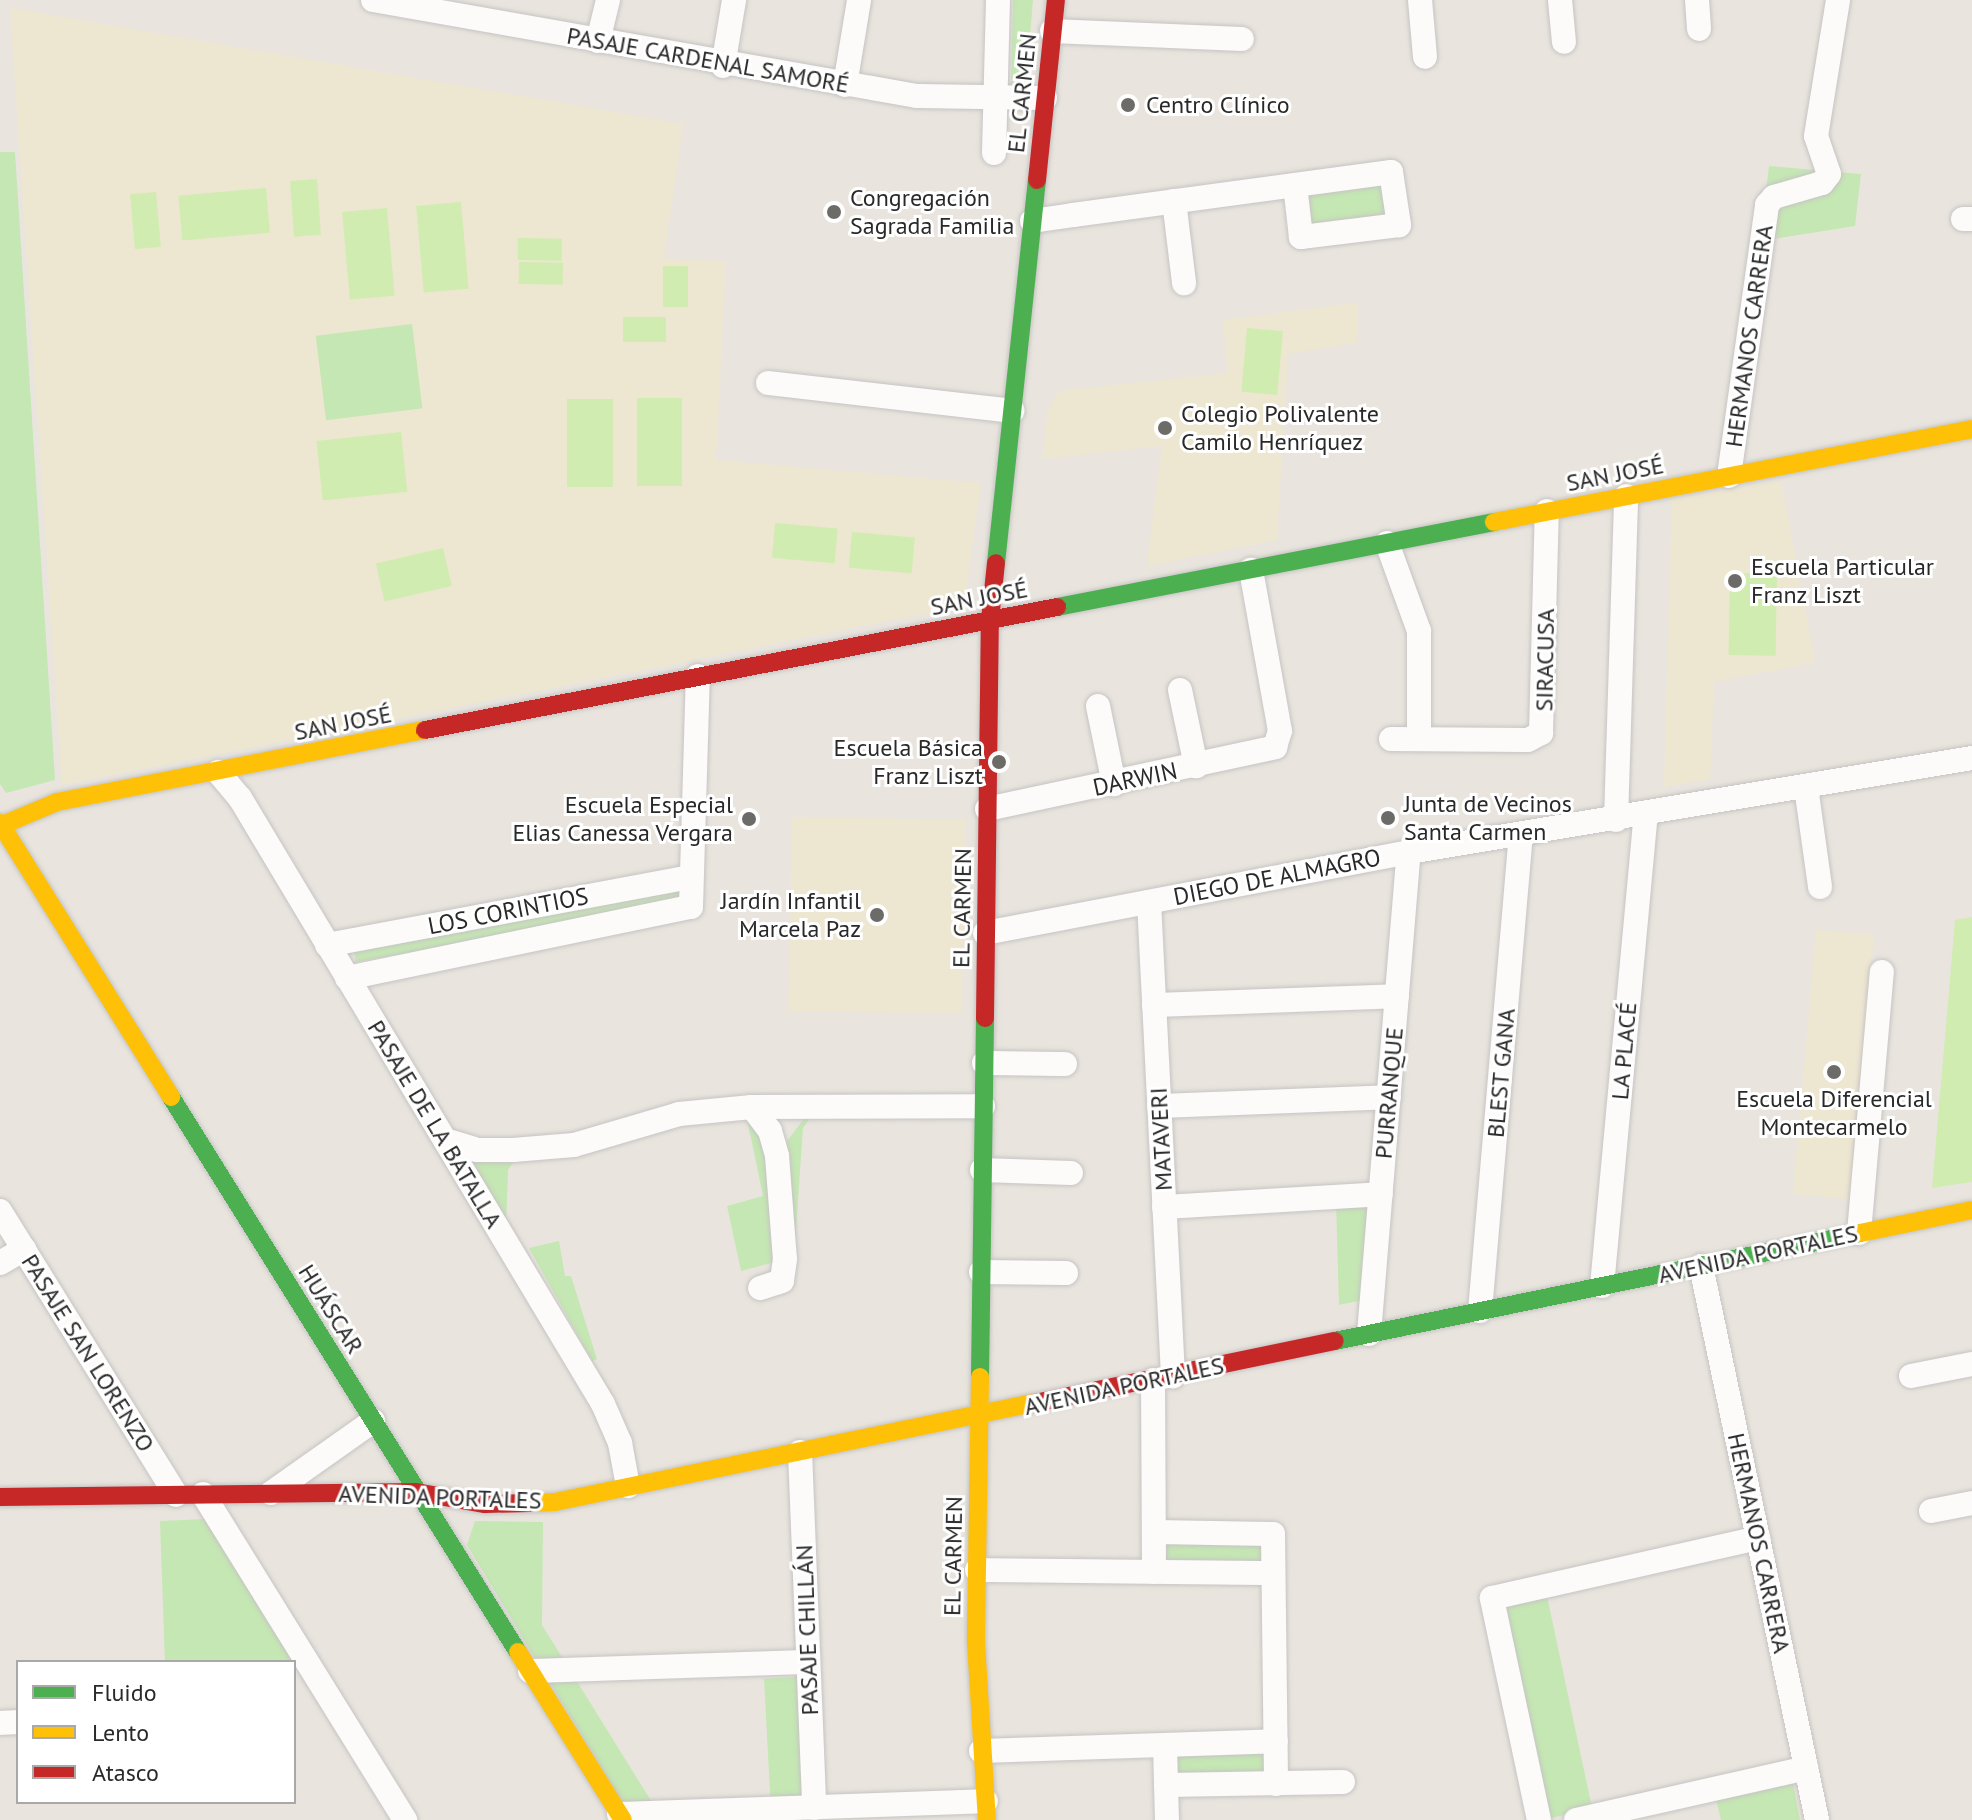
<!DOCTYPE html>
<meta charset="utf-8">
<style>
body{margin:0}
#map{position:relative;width:1972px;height:1820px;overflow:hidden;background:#e9e5de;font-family:"PT Sans",sans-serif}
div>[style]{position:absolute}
.education>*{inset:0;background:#ede6d1;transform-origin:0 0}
.green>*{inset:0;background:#c5e7b3;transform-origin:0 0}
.pitch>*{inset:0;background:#d1ecb0;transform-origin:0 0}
.roads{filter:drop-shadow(0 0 2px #c6c4c4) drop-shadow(0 0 2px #c6c4c4)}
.street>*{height:24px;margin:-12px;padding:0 12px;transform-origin:12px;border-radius:12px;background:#fcfbfa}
.fast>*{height:18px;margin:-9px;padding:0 9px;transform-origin:9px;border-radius:9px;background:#4caf50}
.slow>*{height:18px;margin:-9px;padding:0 9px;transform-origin:9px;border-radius:9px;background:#ffc107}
.jam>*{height:18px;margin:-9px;padding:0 9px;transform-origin:9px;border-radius:9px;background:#c62828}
.dots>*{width:22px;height:22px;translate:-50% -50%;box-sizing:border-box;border:4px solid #fff;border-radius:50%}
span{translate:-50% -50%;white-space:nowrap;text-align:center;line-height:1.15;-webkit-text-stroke:6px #fff;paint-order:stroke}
.street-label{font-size:24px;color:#292929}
.poi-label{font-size:24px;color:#292929}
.left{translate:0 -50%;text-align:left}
.right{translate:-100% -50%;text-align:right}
.legend{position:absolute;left:16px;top:1660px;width:280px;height:144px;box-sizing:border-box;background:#fff;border:2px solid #a9a9a9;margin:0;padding:10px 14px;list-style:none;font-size:24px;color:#292929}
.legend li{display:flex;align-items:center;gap:16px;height:40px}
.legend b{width:40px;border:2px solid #a9a9a9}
</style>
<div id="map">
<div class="education">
<div style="clip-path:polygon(10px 8px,683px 124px,664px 258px,726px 262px,716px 460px,981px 483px,964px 606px,62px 785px)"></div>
<div style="clip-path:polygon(1358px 303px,1357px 342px,1288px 354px,1277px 540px,1147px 566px,1162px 446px,1042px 459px,1048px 410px,1060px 391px,1228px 373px,1223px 320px)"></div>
<div style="clip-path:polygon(1781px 481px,1815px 662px,1714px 682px,1710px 779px,1664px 787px,1672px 499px)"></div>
<div style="left:792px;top:817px;width:173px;height:194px;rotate:1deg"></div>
<div style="left:1874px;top:935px;width:265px;height:58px;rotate:95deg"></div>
</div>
<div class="green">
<div style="clip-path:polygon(1013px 0,1033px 0,1026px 83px,1011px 85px)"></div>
<div style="clip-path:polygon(0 152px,15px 152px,55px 780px,6px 793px,0 784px)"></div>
<div style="clip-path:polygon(1769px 166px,1861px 174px,1855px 226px,1760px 241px)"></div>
<div style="left:1382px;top:180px;width:37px;height:78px;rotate:84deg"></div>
<div style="left:412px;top:324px;width:85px;height:97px;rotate:83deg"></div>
<div style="left:678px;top:888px;width:17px;height:330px;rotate:80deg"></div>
<div style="clip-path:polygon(806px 1116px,810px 1118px,803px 1128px,795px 1244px,787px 1141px)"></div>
<div style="clip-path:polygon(747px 1119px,768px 1149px,775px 1262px,741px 1271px,727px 1206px,763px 1196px)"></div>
<div style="clip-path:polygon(453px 1148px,514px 1161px,508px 1170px,506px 1227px)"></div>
<div style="clip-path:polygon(1373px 1198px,1368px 1299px,1339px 1305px,1336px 1201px)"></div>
<div style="clip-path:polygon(559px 1241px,565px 1276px,571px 1276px,597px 1359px,592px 1361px,529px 1248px)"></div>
<div style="clip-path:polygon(207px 1519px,293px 1662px,165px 1662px,160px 1521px)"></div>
<div style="clip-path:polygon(475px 1521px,543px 1522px,542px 1625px,663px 1820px,633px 1820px,467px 1545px)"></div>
<div style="left:1161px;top:1539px;width:104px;height:25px;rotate:1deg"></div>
<div style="left:1547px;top:1596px;width:218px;height:45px;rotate:78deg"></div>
<div style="left:798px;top:1677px;width:119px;height:34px;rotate:87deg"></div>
<div style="left:1270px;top:1749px;width:25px;height:99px;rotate:88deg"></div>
<div style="clip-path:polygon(1793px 1783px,1800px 1820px,1721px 1820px,1716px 1799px)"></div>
</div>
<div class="pitch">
<div style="left:317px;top:179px;width:56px;height:27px;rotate:86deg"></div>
<div style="left:266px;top:188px;width:45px;height:88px;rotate:85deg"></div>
<div style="left:156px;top:192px;width:55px;height:26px;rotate:85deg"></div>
<div style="left:461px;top:202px;width:87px;height:45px;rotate:85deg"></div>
<div style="left:387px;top:208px;width:88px;height:45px;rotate:85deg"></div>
<div style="left:518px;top:238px;width:44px;height:22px;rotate:1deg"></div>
<div style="left:519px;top:262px;width:44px;height:22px;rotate:1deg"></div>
<div style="left:663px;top:266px;width:25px;height:41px"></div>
<div style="left:623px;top:317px;width:43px;height:25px"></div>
<div style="left:1247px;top:328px;width:36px;height:64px;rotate:5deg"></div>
<div style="left:637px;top:398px;width:45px;height:88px"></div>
<div style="left:567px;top:399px;width:46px;height:88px"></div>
<div style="left:401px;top:432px;width:60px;height:85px;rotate:84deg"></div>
<div style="left:775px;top:523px;width:63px;height:35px;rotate:5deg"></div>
<div style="left:852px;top:532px;width:63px;height:36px;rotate:5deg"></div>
<div style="left:443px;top:548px;width:39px;height:69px;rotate:77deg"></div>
<div style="left:1730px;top:573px;width:47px;height:82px;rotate:1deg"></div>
<div style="clip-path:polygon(1972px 917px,1972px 1182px,1932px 1188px,1955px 920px)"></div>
</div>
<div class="roads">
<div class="street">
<div style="left:373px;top:0;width:552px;rotate:10.01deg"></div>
<div style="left:917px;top:96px;width:128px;rotate:0.9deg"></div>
<div style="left:1420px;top:0;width:57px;rotate:85deg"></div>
<div style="left:1560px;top:0;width:42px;rotate:84.6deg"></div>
<div style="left:1697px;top:0;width:29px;rotate:86deg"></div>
<div style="left:1052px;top:31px;width:190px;rotate:2.4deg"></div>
<div style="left:598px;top:41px;width:42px;rotate:-76.3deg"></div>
<div style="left:723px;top:66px;width:67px;rotate:-80.5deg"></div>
<div style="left:845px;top:85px;width:86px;rotate:-80.6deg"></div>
<div style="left:994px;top:153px;width:153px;rotate:-88.5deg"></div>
<div style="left:1174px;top:201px;width:83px;rotate:83deg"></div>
<div style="left:1963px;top:219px;width:9px"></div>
<div style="left:1032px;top:221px;width:41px;rotate:-8.3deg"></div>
<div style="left:1073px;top:215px;width:321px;rotate:-7.7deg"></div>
<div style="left:1391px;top:172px;width:54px;rotate:81.4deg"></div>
<div style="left:1399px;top:225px;width:99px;rotate:173deg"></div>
<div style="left:1301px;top:237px;width:52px;rotate:-96.6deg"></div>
<div style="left:768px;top:383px;width:246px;rotate:6.5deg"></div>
<div style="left:1729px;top:476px;width:274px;rotate:-82deg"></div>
<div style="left:1767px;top:205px;width:11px;rotate:-49deg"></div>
<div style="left:1774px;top:197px;width:50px;rotate:-16.3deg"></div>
<div style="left:1822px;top:183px;width:11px;rotate:-52deg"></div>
<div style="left:1829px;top:174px;width:40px;rotate:-108.9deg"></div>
<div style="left:1816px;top:136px;width:138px;rotate:-80.8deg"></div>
<div style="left:1387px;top:543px;width:94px;rotate:70deg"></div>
<div style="left:1419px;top:631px;width:107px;rotate:90deg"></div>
<div style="left:1180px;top:690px;width:78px;rotate:78.1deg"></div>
<div style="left:1098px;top:706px;width:80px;rotate:78.4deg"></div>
<div style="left:1391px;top:739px;width:137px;rotate:0.4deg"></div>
<div style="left:1528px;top:740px;width:15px;rotate:-28deg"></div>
<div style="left:1541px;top:733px;width:222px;rotate:-88.5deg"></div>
<div style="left:218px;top:772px;width:34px;rotate:50deg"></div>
<div style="left:240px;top:798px;width:706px;rotate:59.08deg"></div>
<div style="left:603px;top:1404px;width:43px;rotate:66.4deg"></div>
<div style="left:620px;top:1443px;width:44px;rotate:79.5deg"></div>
<div style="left:1806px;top:787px;width:101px;rotate:82deg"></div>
<div style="left:987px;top:809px;width:295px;rotate:-12.1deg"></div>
<div style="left:1275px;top:747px;width:17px;rotate:-73deg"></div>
<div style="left:1280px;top:731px;width:164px;rotate:-100.2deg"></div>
<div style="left:1616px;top:820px;width:324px;rotate:-88.2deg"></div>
<div style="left:1149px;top:902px;width:475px;rotate:87.1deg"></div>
<div style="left:985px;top:933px;width:432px;rotate:-10.8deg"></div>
<div style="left:1409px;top:852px;width:571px;rotate:-9.48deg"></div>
<div style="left:327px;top:945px;width:368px;rotate:-10.6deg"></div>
<div style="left:347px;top:978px;width:351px;rotate:-11.7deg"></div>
<div style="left:691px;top:907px;width:231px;rotate:-88.3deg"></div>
<div style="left:1154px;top:1005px;width:243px;rotate:-2.1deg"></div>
<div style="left:984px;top:1063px;width:81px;rotate:0.7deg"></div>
<div style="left:1159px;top:1106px;width:230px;rotate:-2.2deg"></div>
<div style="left:752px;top:1107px;width:30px;rotate:53deg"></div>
<div style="left:770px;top:1131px;width:26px;rotate:74deg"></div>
<div style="left:777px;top:1156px;width:103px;rotate:85.6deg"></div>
<div style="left:785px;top:1259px;width:22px;rotate:98deg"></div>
<div style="left:782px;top:1281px;width:23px;rotate:162deg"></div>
<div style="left:445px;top:1140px;width:34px;rotate:17deg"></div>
<div style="left:477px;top:1150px;width:36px"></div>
<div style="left:513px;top:1150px;width:61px;rotate:-4.7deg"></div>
<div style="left:574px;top:1145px;width:109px;rotate:-16.4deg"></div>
<div style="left:679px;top:1114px;width:73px;rotate:-5.5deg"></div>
<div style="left:752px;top:1107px;width:231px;rotate:-0.2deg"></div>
<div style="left:982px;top:1170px;width:89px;rotate:1.9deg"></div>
<div style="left:1164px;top:1207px;width:217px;rotate:-3.4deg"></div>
<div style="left:0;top:1211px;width:334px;rotate:58.2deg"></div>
<div style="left:1859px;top:1233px;width:262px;rotate:-85deg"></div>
<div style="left:0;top:1263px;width:28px;rotate:-30deg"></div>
<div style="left:1701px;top:1266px;width:566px;rotate:78.17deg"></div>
<div style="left:981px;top:1272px;width:85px;rotate:0.7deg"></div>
<div style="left:1602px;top:1286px;width:473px;rotate:-84.7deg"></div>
<div style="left:1480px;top:1311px;width:478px;rotate:-85.1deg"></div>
<div style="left:1369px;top:1334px;width:484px;rotate:-85.3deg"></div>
<div style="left:1911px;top:1376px;width:62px;rotate:-11.1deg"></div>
<div style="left:1153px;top:1380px;width:192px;rotate:89.7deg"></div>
<div style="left:800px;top:1452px;width:356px;rotate:87.7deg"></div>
<div style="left:271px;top:1493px;width:125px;rotate:-35.2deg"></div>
<div style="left:203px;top:1494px;width:384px;rotate:58.2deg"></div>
<div style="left:1931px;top:1511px;width:42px;rotate:-11deg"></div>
<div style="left:1154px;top:1532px;width:119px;rotate:1deg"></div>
<div style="left:1273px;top:1534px;width:250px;rotate:89.3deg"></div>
<div style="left:977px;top:1570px;width:296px;rotate:0.6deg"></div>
<div style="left:530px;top:1671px;width:278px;rotate:-1.9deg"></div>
<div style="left:0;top:1723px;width:18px;rotate:-3deg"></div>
<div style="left:1165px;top:1745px;width:75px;rotate:88.5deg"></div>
<div style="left:981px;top:1751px;width:295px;rotate:-1.9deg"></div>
<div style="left:1166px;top:1785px;width:177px;rotate:-1deg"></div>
<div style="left:619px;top:1814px;width:367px;rotate:-2deg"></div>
<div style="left:1539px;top:1820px;width:227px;rotate:-102deg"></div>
<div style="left:1492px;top:1598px;width:273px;rotate:-12.7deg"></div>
<div style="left:1576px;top:1820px;width:236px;rotate:-12.7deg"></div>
</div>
<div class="fast">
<div style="left:996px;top:563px;width:385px;rotate:-83.9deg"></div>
<div style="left:1057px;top:607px;width:445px;rotate:-11deg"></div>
<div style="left:171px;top:1097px;width:655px;rotate:57.99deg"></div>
<div style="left:1335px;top:1341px;width:536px;rotate:-11.62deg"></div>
<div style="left:980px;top:1377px;width:359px;rotate:-89.2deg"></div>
</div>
<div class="slow">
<div style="left:1494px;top:522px;width:487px;rotate:-11deg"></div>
<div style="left:0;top:823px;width:323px;rotate:58deg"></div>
<div style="left:0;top:826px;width:62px;rotate:-22.8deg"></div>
<div style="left:57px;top:802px;width:375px;rotate:-11.1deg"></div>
<div style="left:1860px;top:1233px;width:114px;rotate:-11.6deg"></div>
<div style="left:980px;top:1377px;width:265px;rotate:90.9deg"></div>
<div style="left:976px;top:1642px;width:178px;rotate:86.5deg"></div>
<div style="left:530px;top:1503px;width:25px;rotate:-2deg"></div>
<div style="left:555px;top:1502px;width:490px;rotate:-11.7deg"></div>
<div style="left:518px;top:1652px;width:198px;rotate:58deg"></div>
</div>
<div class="jam">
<div style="left:1037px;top:180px;width:181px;rotate:-84deg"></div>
<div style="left:425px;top:730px;width:644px;rotate:-11.01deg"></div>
<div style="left:985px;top:1018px;width:398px;rotate:-89.3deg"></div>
<div style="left:990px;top:620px;width:57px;rotate:-84deg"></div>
<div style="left:1035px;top:1403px;width:306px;rotate:-11.7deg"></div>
<div style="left:0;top:1497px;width:416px;rotate:-0.7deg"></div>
<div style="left:416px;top:1492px;width:70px;rotate:9.9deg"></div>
<div style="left:485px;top:1504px;width:45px;rotate:-1.3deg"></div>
</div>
</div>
<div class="dots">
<div style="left:1128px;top:105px;background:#6c6b68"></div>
<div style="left:834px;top:212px;background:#6c6b68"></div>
<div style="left:1165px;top:428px;background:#6c6b68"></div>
<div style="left:1735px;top:581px;background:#6c6b68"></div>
<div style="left:999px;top:762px;background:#6c6b68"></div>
<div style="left:1388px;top:818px;background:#6c6b68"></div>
<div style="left:749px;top:819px;background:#6c6b68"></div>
<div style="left:877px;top:915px;background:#6c6b68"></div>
<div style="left:1834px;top:1072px;background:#6c6b68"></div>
</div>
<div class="street-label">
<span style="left:708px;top:60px;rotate:10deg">PASAJE CARDENAL SAMORÉ</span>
<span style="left:1022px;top:93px;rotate:-84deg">EL CARMEN</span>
<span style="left:1749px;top:336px;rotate:-82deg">HERMANOS CARRERA</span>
<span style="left:1615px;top:474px;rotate:-11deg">SAN JOSÉ</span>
<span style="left:979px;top:598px;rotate:-11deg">SAN JOSÉ</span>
<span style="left:1545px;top:660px;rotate:-89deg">SIRACUSA</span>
<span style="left:343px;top:723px;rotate:-11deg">SAN JOSÉ</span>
<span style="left:1135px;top:779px;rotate:-12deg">DARWIN</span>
<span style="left:1277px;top:877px;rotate:-11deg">DIEGO DE ALMAGRO</span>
<span style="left:962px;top:908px;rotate:-89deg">EL CARMEN</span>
<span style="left:508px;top:911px;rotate:-11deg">LOS CORINTIOS</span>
<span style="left:1624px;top:1051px;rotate:-85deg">LA PLACÉ</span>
<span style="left:1501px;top:1073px;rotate:-85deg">BLEST GANA</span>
<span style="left:1389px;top:1093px;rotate:-85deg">PURRANQUE</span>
<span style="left:435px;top:1124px;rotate:59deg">PASAJE DE LA BATALLA</span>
<span style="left:1161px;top:1139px;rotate:-93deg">MATAVERI</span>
<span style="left:1758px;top:1254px;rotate:-12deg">AVENIDA PORTALES</span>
<span style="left:331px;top:1309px;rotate:58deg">HUÁSCAR</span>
<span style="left:88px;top:1353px;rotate:58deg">PASAJE SAN LORENZO</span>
<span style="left:1124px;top:1386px;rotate:-12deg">AVENIDA PORTALES</span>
<span style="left:440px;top:1497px;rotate:2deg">AVENIDA PORTALES</span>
<span style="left:1759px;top:1543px;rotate:78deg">HERMANOS CARRERA</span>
<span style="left:953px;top:1556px;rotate:-89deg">EL CARMEN</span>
<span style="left:807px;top:1630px;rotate:-92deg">PASAJE CHILLÁN</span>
</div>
<div class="poi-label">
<span class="left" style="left:1146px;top:105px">Centro Clínico</span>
<span class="left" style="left:850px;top:212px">Congregación<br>Sagrada Familia</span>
<span class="left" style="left:1181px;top:428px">Colegio Polivalente<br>Camilo Henríquez</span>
<span class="left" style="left:1751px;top:581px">Escuela Particular<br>Franz Liszt</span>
<span class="right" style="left:983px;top:762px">Escuela Básica<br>Franz Liszt</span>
<span class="left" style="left:1404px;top:818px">Junta de Vecinos<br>Santa Carmen</span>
<span class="right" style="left:733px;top:819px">Escuela Especial<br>Elias Canessa Vergara</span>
<span class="right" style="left:861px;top:915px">Jardín Infantil<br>Marcela Paz</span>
<span style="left:1834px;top:1113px">Escuela Diferencial<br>Montecarmelo</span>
</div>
<ul class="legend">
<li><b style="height:10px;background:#4caf50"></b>Fluido</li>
<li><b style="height:10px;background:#ffc107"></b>Lento</li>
<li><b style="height:10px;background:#c62828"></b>Atasco</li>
</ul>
</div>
